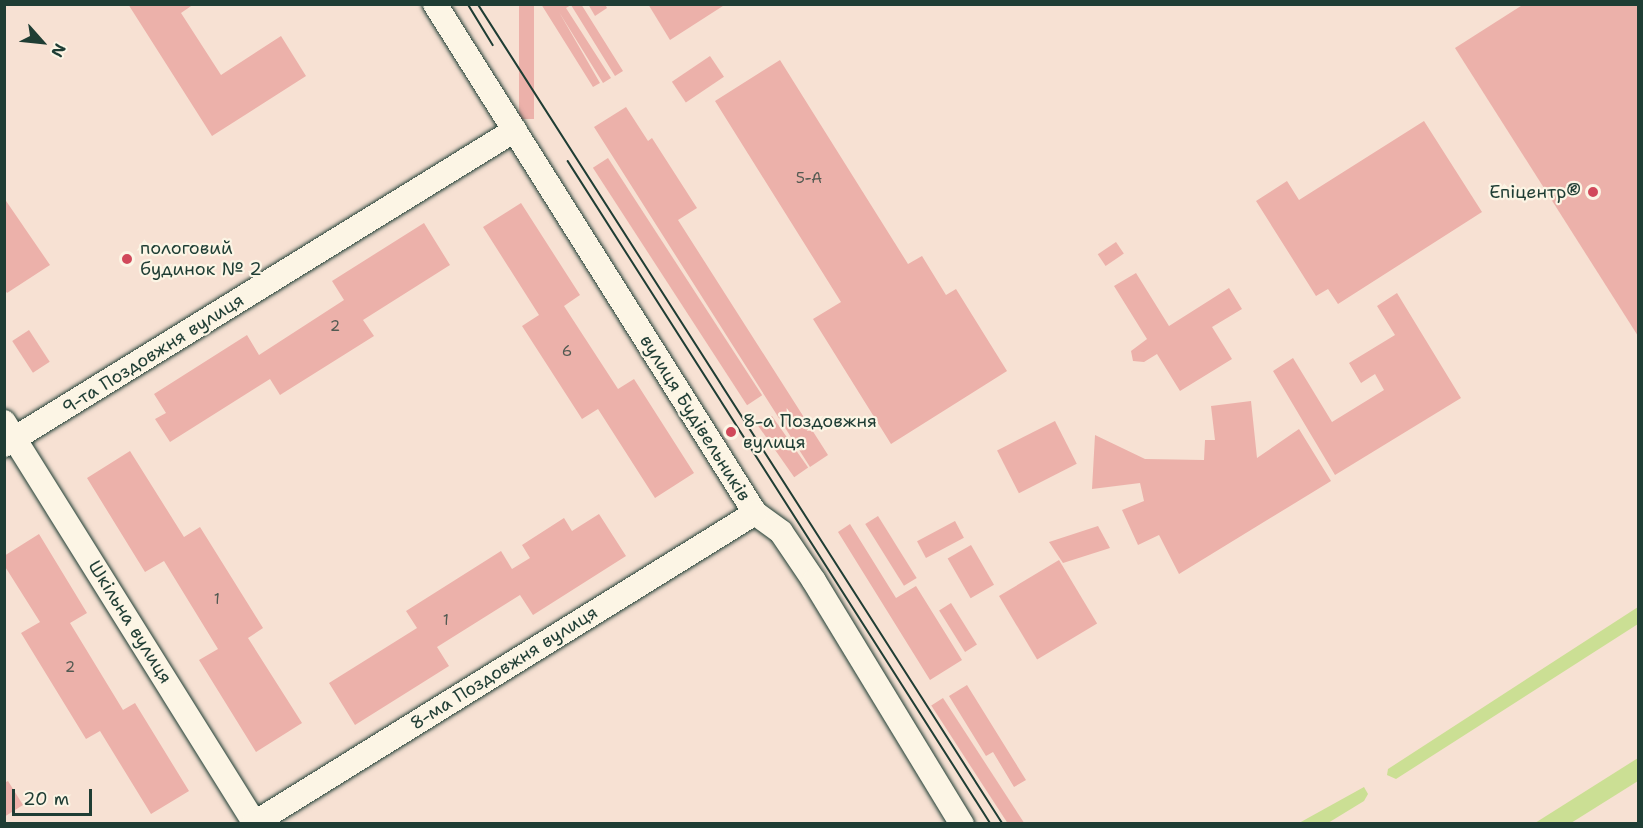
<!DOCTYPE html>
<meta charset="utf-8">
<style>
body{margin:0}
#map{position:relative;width:1643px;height:828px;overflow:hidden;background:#f7e1d3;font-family:"Shantell Sans",sans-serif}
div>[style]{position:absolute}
.green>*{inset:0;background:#cbdf94}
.building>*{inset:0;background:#ecb1aa;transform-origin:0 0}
.roads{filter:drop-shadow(0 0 2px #1f3d34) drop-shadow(0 0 2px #1f3d34)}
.street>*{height:24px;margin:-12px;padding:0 12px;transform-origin:12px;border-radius:12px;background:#fcf5e5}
.tram>*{height:1.5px;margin:-0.75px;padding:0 0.75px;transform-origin:0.75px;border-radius:0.75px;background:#1f3d34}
.dots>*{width:16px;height:16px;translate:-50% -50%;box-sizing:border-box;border:3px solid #fcf5e5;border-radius:50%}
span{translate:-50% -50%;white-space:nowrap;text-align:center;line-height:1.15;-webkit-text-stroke:4.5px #fcf5e5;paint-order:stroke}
.number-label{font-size:15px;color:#525a52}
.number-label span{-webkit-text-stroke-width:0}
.poi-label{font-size:18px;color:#1f3d34}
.right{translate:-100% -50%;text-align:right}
.left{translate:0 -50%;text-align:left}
.street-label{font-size:18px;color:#1f3d34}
.frame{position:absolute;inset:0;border:6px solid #1f3d34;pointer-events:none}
.north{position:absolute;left:12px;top:12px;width:60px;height:60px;-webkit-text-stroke:4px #fcf5e5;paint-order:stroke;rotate:117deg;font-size:16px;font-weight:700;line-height:24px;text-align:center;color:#1f3d34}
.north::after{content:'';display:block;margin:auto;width:21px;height:27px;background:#1f3d34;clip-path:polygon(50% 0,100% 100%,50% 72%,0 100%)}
.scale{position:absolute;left:12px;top:789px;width:80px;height:27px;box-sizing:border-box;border:3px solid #1f3d34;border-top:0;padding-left:8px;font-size:18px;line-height:21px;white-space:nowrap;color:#1f3d34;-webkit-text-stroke:4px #fcf5e5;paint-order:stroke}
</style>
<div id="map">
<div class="green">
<div style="clip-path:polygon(1638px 607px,1638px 624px,1396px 779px,1387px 775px,1388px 769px)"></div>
<div style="clip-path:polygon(1638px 758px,1638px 781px,1571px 823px,1535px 823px)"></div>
<div style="clip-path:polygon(1364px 787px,1368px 794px,1364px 801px,1328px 823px,1299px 823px)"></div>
</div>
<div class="building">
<div style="clip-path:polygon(128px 4px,194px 4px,181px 13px,221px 75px,281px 36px,306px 76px,212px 136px)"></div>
<div style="left:519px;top:4px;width:15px;height:115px"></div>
<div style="clip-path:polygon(541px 4px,581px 4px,623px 71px,615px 76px,571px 5px,566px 8px,611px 78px,603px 83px,559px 12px,600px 83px,593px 87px)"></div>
<div style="clip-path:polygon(588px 4px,605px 4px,607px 8px,595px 16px)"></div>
<div style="clip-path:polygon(648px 4px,726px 4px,670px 40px)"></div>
<div style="clip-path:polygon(1524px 4px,1638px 4px,1638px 336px,1455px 48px)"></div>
<div style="left:710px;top:56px;width:25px;height:46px;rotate:56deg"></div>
<div style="clip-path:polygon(780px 60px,908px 264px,922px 256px,946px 295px,956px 289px,1007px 371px,891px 444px,813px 319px,841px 302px,715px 101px)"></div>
<div style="clip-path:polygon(626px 107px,648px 141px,652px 138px,697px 208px,678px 220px,828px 455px,810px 467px,594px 127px)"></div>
<div style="clip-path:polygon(1424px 121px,1482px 212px,1338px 304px,1328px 289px,1316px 296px,1256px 201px,1287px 181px,1299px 200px)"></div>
<div style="left:608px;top:158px;width:283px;height:18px;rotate:57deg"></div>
<div style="clip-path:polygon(4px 198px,50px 265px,7px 293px,4px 289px)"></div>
<div style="clip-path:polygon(521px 203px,580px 295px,564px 306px,618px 389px,634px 379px,694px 473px,655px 498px,598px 409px,582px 419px,522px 326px,539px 315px,483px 227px)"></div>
<div style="clip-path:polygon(424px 223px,450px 265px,363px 320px,374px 336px,280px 395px,270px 379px,170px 442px,155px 419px,166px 413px,154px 394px,247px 335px,259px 355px,344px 300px,332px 281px)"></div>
<div style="left:1116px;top:242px;width:14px;height:22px;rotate:56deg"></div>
<div style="clip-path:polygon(1136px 273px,1169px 326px,1229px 288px,1242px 309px,1212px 327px,1232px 359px,1180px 391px,1157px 354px,1144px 362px,1133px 361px,1131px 351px,1147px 339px,1114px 286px)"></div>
<div style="clip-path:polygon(1397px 293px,1461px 398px,1335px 475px,1273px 371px,1293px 358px,1332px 422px,1384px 390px,1375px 374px,1361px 383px,1349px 363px,1395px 335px,1377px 306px)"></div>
<div style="left:29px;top:330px;width:38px;height:20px;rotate:57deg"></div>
<div style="clip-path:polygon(1251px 401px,1257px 458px,1299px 429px,1331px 481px,1179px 574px,1159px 535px,1138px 545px,1122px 510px,1144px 501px,1140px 483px,1092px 489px,1095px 435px,1145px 459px,1204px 460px,1205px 440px,1215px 440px,1211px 406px)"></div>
<div style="left:772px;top:416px;width:63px;height:17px;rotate:55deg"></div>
<div style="left:1055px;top:421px;width:48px;height:65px;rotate:63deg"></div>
<div style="clip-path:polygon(130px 451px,184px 537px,200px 527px,263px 628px,248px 638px,302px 723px,256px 752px,199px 660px,218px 649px,164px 561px,145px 572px,87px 478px)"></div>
<div style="clip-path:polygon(599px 514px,626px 556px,533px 615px,520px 595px,437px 647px,449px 666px,355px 725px,329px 683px,417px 628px,406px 611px,501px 551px,512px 569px,530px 558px,522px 545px,564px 518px,572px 531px)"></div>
<div style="left:878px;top:516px;width:73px;height:15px;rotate:58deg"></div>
<div style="left:955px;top:521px;width:19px;height:43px;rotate:62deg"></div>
<div style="clip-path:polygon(850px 524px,896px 598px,916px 586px,962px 660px,930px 680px,838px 532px)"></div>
<div style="clip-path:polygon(1098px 526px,1110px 548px,1063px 563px,1049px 542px)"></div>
<div style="clip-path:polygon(39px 534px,87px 613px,70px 623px,123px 710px,135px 703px,189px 791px,151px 814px,100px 731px,86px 739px,21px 633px,40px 622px,4px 565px,4px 556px)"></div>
<div style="left:971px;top:545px;width:46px;height:27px;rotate:60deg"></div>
<div style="left:1059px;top:560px;width:74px;height:70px;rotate:59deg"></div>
<div style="left:951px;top:603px;width:49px;height:14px;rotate:58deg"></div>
<div style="clip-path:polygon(967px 685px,1026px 780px,1014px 787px,993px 752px,986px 756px,949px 696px)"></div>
<div style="left:943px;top:698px;width:150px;height:14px;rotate:57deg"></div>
<div style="clip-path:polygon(8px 781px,23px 805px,4px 817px,4px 783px)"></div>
</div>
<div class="roads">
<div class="street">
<div style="left:435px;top:4px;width:601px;rotate:57.84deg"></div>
<div style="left:755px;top:513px;width:32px;rotate:36deg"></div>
<div style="left:781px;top:532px;width:59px;rotate:56deg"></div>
<div style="left:814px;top:581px;width:285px;rotate:58.7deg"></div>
<div style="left:4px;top:422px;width:473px;rotate:58deg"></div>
<div style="left:4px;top:445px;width:600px;rotate:-31.65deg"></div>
<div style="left:253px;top:824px;width:591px;rotate:-31.78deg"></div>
</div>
</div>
<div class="tram">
<div style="left:468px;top:4px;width:48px;rotate:58.6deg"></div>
<div style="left:478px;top:4px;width:974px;rotate:57.37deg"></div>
<div style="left:568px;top:161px;width:786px;rotate:57.46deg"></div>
</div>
<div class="dots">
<div style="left:1593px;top:192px;background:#d1495b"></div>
<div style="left:127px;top:259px;background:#d1495b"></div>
<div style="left:731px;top:432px;background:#d1495b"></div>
</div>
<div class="number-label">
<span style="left:809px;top:179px">5-А</span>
<span style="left:335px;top:327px">2</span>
<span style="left:567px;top:352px">6</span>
<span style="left:217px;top:600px">1</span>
<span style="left:446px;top:621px">1</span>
<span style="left:70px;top:668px">2</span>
</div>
<div class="poi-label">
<span class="right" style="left:1581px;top:192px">Епіцентр®</span>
<span class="left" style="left:140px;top:259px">пологовий<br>будинок № 2</span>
<span class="left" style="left:743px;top:432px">8-а Поздовжня<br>вулиця</span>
</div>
<div class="street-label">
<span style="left:153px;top:354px;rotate:-32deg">9-та Поздовжня вулиця</span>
<span style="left:695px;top:418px;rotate:58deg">вулиця Будівельників</span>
<span style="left:130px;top:622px;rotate:58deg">Шкільна вулиця</span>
<span style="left:504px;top:668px;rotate:-32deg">8-ма Поздовжня вулиця</span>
</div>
<div class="frame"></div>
<div class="north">N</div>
<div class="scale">20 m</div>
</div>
